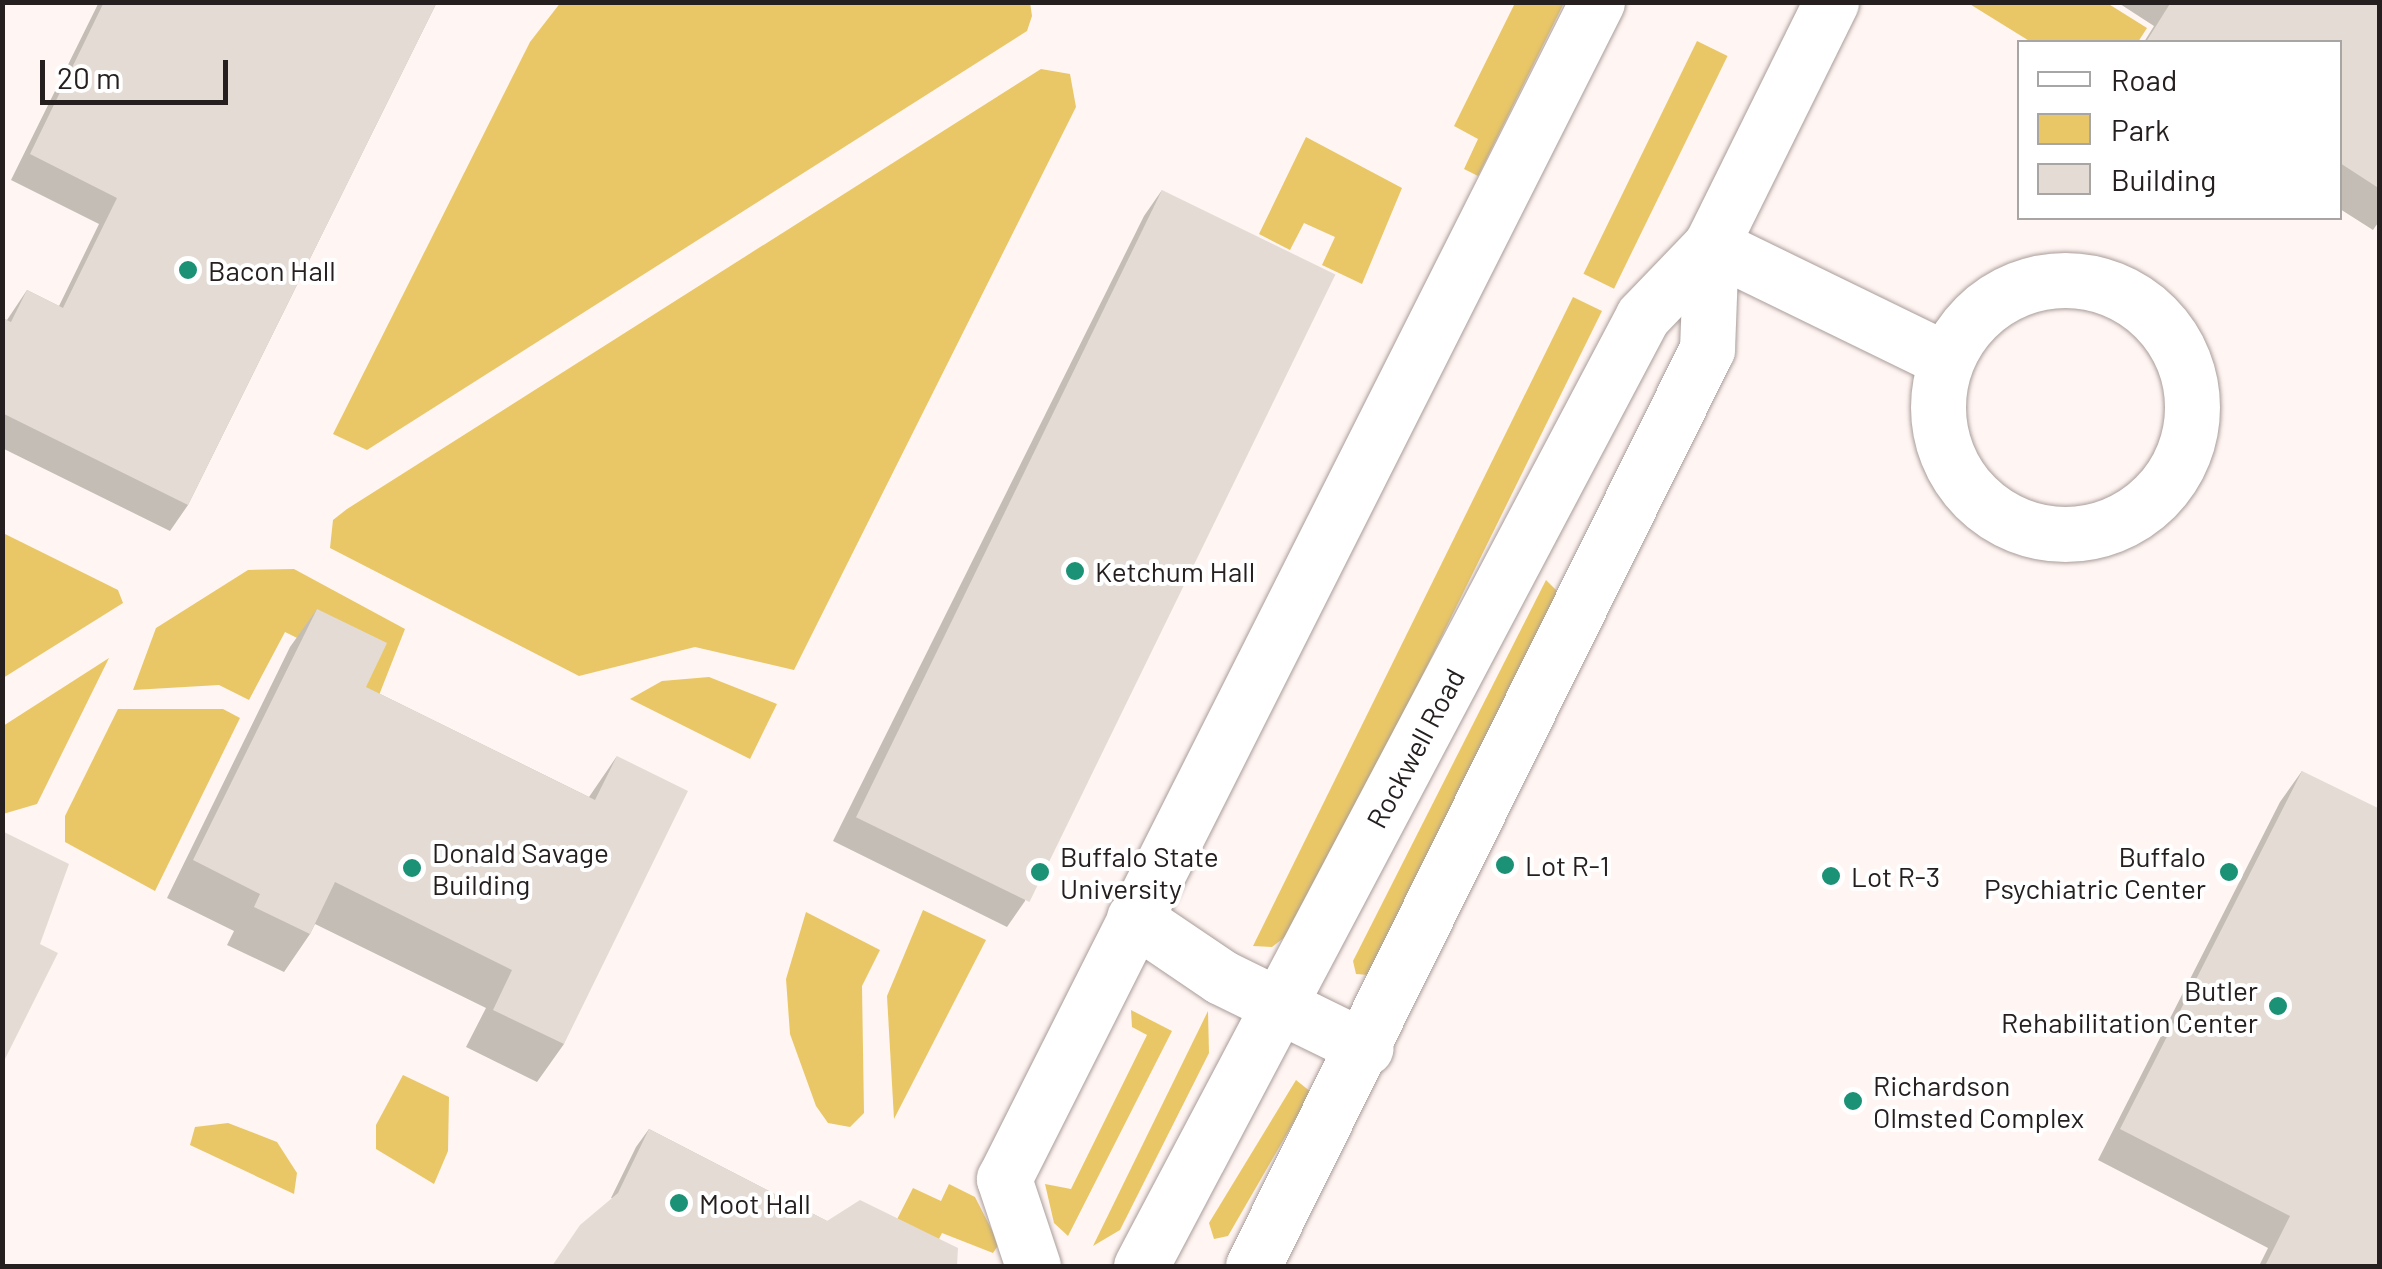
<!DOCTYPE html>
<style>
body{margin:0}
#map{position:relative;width:2382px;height:1269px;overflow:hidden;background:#fff5f2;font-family:Barlow,sans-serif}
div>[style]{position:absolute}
.green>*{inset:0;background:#e9c767;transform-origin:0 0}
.roads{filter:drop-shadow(0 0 2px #a99d9a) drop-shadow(0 0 2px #a99d9a)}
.minor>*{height:55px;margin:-27.5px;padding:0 27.5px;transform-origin:27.5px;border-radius:27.5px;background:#fff}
.minor>.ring{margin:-27.5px;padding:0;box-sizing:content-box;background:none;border:55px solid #fff;border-radius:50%}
.wall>*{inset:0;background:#c4bdb6}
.building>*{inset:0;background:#e4dcd4;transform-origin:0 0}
.dots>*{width:28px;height:28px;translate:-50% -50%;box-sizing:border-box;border:5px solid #fff;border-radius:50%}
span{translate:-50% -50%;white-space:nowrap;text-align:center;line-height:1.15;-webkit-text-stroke:8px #fff;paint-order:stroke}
.poi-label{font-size:28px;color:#25201f}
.left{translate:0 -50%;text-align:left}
.right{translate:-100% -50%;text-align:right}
.street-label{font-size:28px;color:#25201f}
.frame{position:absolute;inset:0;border:5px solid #25201f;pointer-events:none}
.legend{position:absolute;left:2017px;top:40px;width:325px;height:180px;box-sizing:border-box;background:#fff;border:2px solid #a8a6a5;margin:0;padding:12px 18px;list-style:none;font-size:30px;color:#25201f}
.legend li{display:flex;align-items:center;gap:20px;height:50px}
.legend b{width:50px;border:2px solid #a8a6a5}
.scale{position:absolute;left:40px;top:60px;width:188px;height:45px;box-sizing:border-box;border:5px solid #25201f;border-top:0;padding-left:12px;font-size:30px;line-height:35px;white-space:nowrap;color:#25201f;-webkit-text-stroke:8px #fff;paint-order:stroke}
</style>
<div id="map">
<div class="green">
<div style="clip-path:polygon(561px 2px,1030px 2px,1032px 16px,1027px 31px,367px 450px,333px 434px,530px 42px)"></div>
<div style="clip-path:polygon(1515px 3px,1564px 3px,1478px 176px,1464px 169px,1478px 139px,1454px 126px)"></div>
<div style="clip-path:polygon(1968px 3px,2107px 3px,2147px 28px,2138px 42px,2031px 42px)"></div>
<div style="left:1697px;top:41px;width:34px;height:259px;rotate:26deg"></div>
<div style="clip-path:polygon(1041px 69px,1070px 74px,1076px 107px,794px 670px,695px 647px,579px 676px,330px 548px,333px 520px,347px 509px)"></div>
<div style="clip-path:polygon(1306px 137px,1402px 188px,1362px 284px,1322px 265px,1335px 237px,1304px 223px,1290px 250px,1259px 234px)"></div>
<div style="clip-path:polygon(1573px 297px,1602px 311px,1299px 926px,1272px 947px,1253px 946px)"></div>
<div style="clip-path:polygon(3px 533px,118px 590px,123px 603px,3px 678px)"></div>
<div style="clip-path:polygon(294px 569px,405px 629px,372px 713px,356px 705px,370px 674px,285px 632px,249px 700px,219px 685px,133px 690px,156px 628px,248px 570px)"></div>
<div style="clip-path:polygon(1546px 580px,1559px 593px,1368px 975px,1356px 974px,1353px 961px)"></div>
<div style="clip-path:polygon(109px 658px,37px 804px,3px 814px,3px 726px)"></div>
<div style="clip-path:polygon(709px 677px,777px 704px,750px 759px,630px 699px,662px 681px)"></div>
<div style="clip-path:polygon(118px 709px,223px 709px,240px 718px,155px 891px,65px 842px,65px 816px)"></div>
<div style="clip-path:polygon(923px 910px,986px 940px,894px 1119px,887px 996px)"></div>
<div style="clip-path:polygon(806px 912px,880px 950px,862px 986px,864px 1113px,850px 1127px,828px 1123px,816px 1106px,790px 1034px,786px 979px)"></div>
<div style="clip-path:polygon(1131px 1010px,1172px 1031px,1068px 1236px,1054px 1223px,1045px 1184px,1071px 1189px,1147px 1035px,1132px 1027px)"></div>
<div style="clip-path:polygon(1208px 1011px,1209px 1053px,1120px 1230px,1093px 1246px)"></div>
<div style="clip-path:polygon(403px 1075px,449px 1097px,448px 1151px,434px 1184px,376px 1149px,376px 1125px)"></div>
<div style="clip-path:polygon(1296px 1080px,1311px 1092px,1228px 1236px,1214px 1239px,1209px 1223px)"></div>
<div style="clip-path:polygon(228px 1123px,277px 1142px,297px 1173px,294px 1194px,190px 1145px,195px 1127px)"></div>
<div style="clip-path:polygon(949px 1184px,975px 1197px,999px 1244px,993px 1253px,942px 1233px,930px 1257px,888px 1237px,913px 1188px,941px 1201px)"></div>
</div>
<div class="roads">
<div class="minor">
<div style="left:1711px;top:245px;width:260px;rotate:26deg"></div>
<div class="ring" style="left:1938px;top:280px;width:199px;height:199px"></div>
<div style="left:1134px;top:918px;width:105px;rotate:34.1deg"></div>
<div style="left:1221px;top:977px;width:161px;rotate:26.1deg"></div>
<div style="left:1033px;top:1266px;width:92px;rotate:-108.4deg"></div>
<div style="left:1004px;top:1179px;width:1318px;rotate:-63.26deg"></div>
<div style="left:1141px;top:1266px;width:1074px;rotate:-62.15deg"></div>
<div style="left:1643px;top:316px;width:98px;rotate:-46.2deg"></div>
<div style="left:1711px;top:245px;width:271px;rotate:-63.7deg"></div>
<div style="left:1253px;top:1266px;width:1023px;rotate:-63.66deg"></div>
<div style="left:1707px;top:349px;width:104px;rotate:-87.8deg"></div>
</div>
</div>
<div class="wall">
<div style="clip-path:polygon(99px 2px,437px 2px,188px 505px,170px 531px,2px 448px,2px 318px,7px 320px,27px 290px,59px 306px,99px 224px,11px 180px)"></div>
<div style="clip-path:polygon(2117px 2px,2380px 2px,2380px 220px,2373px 230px,2340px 209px,2340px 42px,2144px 42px,2154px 26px)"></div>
<div style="clip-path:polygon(1162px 190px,1025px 901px,1007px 927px,833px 841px,1144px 216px)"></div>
<div style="clip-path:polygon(317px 609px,366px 687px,589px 797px,617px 756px,564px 1044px,537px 1082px,466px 1047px,486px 1008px,315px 924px,310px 934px,284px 972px,227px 945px,234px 931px,167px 898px,290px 647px)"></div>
<div style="clip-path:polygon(2302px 771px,2380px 1266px,2259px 1266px,2268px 1248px,2098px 1160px,2280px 802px)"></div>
<div style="clip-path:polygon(649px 1129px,827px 1221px,958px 1248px,611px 1198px,636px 1147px)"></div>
</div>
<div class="building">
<div style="clip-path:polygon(104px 2px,437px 2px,188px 505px,2px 413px,2px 318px,11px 322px,27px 290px,63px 308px,117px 198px,30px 154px)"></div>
<div style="clip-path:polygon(2171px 2px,2380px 2px,2380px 189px,2340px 163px,2340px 42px,2146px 42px)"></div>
<div style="left:1162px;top:190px;width:193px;height:698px;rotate:26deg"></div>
<div style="clip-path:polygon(317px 609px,387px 643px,366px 687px,595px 800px,617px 756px,688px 791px,564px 1044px,493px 1010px,512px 970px,335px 882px,310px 934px,254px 907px,260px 894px,193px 860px)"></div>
<div style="clip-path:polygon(2302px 771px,2380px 809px,2380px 1266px,2265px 1266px,2290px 1216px,2120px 1129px)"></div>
<div style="clip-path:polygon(2px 831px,69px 864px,40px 944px,58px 953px,2px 1065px)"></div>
<div style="clip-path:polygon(649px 1129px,827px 1221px,860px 1200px,958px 1248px,957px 1266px,552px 1266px,580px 1225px,618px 1193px)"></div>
</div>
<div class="dots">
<div style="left:188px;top:270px;background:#1b9175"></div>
<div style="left:1075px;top:571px;background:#1b9175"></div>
<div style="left:1505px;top:865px;background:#1b9175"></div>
<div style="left:412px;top:868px;background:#1b9175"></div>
<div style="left:1040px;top:872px;background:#1b9175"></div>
<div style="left:2229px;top:872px;background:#1b9175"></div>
<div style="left:1831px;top:876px;background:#1b9175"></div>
<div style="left:2278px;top:1006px;background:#1b9175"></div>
<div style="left:1853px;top:1101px;background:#1b9175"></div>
<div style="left:679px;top:1203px;background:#1b9175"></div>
</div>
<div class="poi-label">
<span class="left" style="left:208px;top:270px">Bacon Hall</span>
<span class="left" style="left:1095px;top:571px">Ketchum Hall</span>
<span class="left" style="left:432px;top:868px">Donald Savage<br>Building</span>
<span class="left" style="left:1060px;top:872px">Buffalo State<br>University</span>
<span class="right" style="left:2206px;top:872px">Buffalo<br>Psychiatric Center</span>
<span class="left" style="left:1525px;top:865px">Lot R-1</span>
<span class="left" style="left:1851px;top:876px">Lot R-3</span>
<span class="right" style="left:2258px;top:1006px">Butler<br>Rehabilitation Center</span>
<span class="left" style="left:1873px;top:1101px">Richardson<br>Olmsted Complex</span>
<span class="left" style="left:699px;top:1203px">Moot Hall</span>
</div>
<div class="street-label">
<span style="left:1415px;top:748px;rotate:-62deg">Rockwell Road</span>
</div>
<div class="frame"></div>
<ul class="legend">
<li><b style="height:12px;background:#fff"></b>Road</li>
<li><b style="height:28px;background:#e9c767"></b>Park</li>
<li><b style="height:28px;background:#e4dcd4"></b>Building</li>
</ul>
<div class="scale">20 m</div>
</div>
